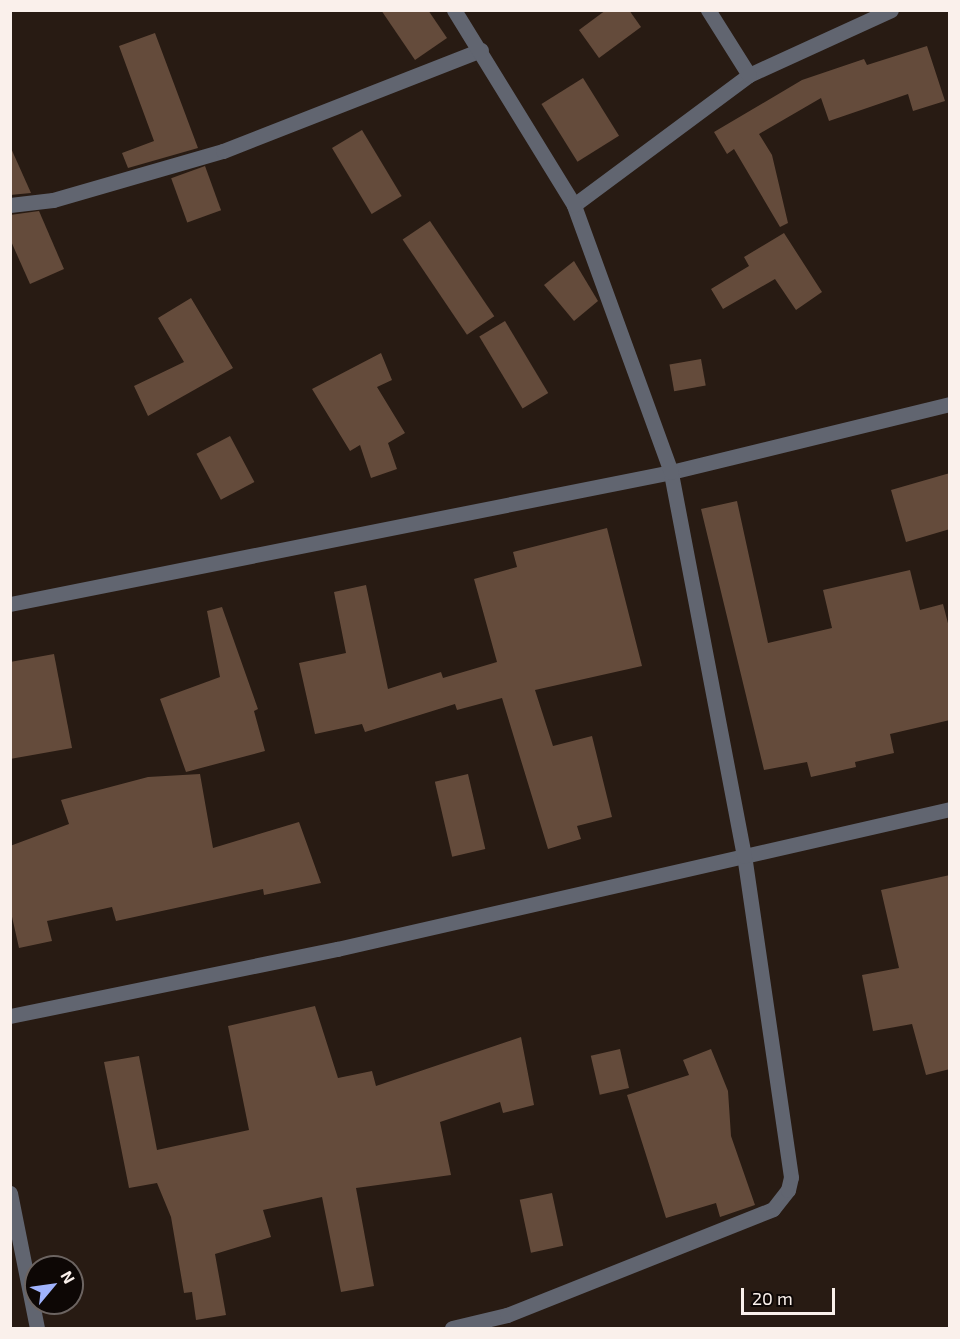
<!DOCTYPE html>
<style>
body{margin:0}
#map{position:relative;width:960px;height:1339px;overflow:hidden;background:#281b13;font-family:"Exo 2",sans-serif}
div>[style]{position:absolute}
.building>*{inset:0;background:#644b3b;transform-origin:0 0}
.minor>*{height:15px;margin:-7.5px;padding:0 7.5px;transform-origin:7.5px;border-radius:7.5px;background:#616570}
span{translate:-50% -50%;white-space:nowrap;text-align:center;line-height:1.15;-webkit-text-stroke:4.5px #0d0705;paint-order:stroke}
.frame{position:absolute;inset:0;border:12px solid #faf0eb;pointer-events:none}
.north{position:absolute;left:24px;top:1255px;width:60px;height:60px;box-sizing:border-box;background:#0d0705;border:2px solid #6c6461;border-radius:50%;rotate:61deg;font-size:16px;font-weight:700;line-height:24px;text-align:center;color:#faf0eb}
.north::after{content:'';display:block;margin:auto;width:21px;height:27px;background:#a0b3fd;clip-path:polygon(50% 0,100% 100%,50% 72%,0 100%)}
.scale{position:absolute;left:741px;top:1288px;width:94px;height:27px;box-sizing:border-box;border:3px solid #faf0eb;border-top:0;padding-left:8px;font-size:18px;line-height:21px;white-space:nowrap;color:#faf0eb;-webkit-text-stroke:4px #0d0705;paint-order:stroke}
</style>
<div id="map">
<div class="building">
<div style="clip-path:polygon(381px 10px,428px 10px,447px 38px,415px 60px)"></div>
<div style="clip-path:polygon(606px 10px,629px 10px,641px 27px,599px 58px,579px 30px)"></div>
<div style="clip-path:polygon(155px 33px,198px 148px,128px 168px,122px 153px,154px 141px,119px 46px)"></div>
<div style="clip-path:polygon(927px 46px,945px 101px,913px 111px,908px 94px,829px 121px,821px 98px,759px 134px,772px 155px,788px 223px,780px 227px,734px 149px,727px 154px,714px 132px,802px 80px,864px 59px,867px 65px)"></div>
<div style="left:583px;top:78px;width:68px;height:49px;rotate:58deg"></div>
<div style="left:362px;top:130px;width:77px;height:35px;rotate:59deg"></div>
<div style="clip-path:polygon(10px 146px,31px 193px,10px 195px)"></div>
<div style="left:205px;top:166px;width:47px;height:36px;rotate:70deg"></div>
<div style="clip-path:polygon(39px 211px,64px 269px,30px 284px,10px 239px,10px 215px)"></div>
<div style="left:430px;top:221px;width:115px;height:33px;rotate:56deg"></div>
<div style="clip-path:polygon(784px 233px,822px 292px,796px 310px,775px 279px,723px 309px,711px 289px,749px 266px,744px 257px)"></div>
<div style="clip-path:polygon(574px 261px,598px 301px,574px 321px,544px 285px)"></div>
<div style="clip-path:polygon(191px 298px,233px 368px,148px 416px,134px 386px,184px 362px,158px 318px)"></div>
<div style="left:505px;top:321px;width:84px;height:30px;rotate:59deg"></div>
<div style="clip-path:polygon(381px 353px,392px 380px,377px 387px,405px 433px,388px 443px,397px 469px,371px 478px,360px 445px,350px 451px,312px 389px)"></div>
<div style="left:701px;top:359px;width:27px;height:32px;rotate:80deg"></div>
<div style="left:230px;top:436px;width:52px;height:38px;rotate:62deg"></div>
<div style="clip-path:polygon(950px 473px,950px 529px,906px 542px,891px 490px)"></div>
<div style="clip-path:polygon(737px 501px,768px 643px,832px 628px,823px 590px,910px 570px,920px 610px,943px 604px,950px 631px,950px 720px,890px 734px,894px 753px,855px 762px,856px 767px,811px 777px,807px 762px,764px 770px,701px 509px)"></div>
<div style="clip-path:polygon(607px 528px,642px 666px,535px 690px,553px 746px,592px 736px,612px 817px,577px 826px,581px 839px,548px 849px,502px 698px,457px 710px,455px 704px,365px 732px,362px 724px,315px 734px,299px 663px,346px 653px,334px 592px,366px 585px,388px 689px,441px 672px,443px 678px,497px 662px,474px 579px,517px 567px,513px 552px)"></div>
<div style="clip-path:polygon(222px 607px,258px 709px,254px 711px,265px 751px,186px 772px,160px 699px,220px 677px,207px 611px)"></div>
<div style="clip-path:polygon(54px 654px,72px 748px,10px 759px,10px 662px)"></div>
<div style="clip-path:polygon(200px 774px,213px 848px,299px 822px,321px 883px,264px 895px,263px 889px,116px 921px,112px 907px,47px 921px,52px 941px,19px 948px,10px 908px,10px 846px,69px 824px,61px 800px,148px 777px)"></div>
<div style="left:468px;top:774px;width:77px;height:34px;rotate:77deg"></div>
<div style="clip-path:polygon(950px 875px,950px 1069px,926px 1075px,912px 1024px,873px 1031px,862px 975px,899px 968px,881px 890px)"></div>
<div style="clip-path:polygon(315px 1006px,338px 1078px,372px 1071px,376px 1086px,521px 1037px,534px 1105px,503px 1113px,500px 1102px,440px 1122px,451px 1175px,356px 1188px,374px 1286px,341px 1292px,322px 1197px,263px 1210px,271px 1237px,215px 1254px,226px 1315px,196px 1320px,192px 1292px,184px 1293px,171px 1217px,157px 1183px,129px 1188px,104px 1062px,139px 1056px,157px 1150px,249px 1130px,228px 1026px)"></div>
<div style="left:620px;top:1049px;width:40px;height:30px;rotate:77deg"></div>
<div style="clip-path:polygon(711px 1049px,728px 1091px,731px 1136px,755px 1205px,720px 1217px,716px 1203px,666px 1218px,627px 1095px,689px 1075px,683px 1060px)"></div>
<div style="left:552px;top:1193px;width:54px;height:33px;rotate:78deg"></div>
</div>
<div class="minor">
<div style="left:749px;top:75px;width:156px;rotate:-24.6deg"></div>
<div style="left:10px;top:205px;width:43px;rotate:-6.6deg"></div>
<div style="left:53px;top:200px;width:177px;rotate:-16.1deg"></div>
<div style="left:223px;top:151px;width:277px;rotate:-21.4deg"></div>
<div style="left:574px;top:205px;width:218px;rotate:-36.6deg"></div>
<div style="left:749px;top:75px;width:77px;rotate:-122.2deg"></div>
<div style="left:10px;top:604px;width:674px;rotate:-11.29deg"></div>
<div style="left:671px;top:472px;width:287px;rotate:-13.7deg"></div>
<div style="left:10px;top:1016px;width:334px;rotate:-11.6deg"></div>
<div style="left:337px;top:949px;width:629px;rotate:-12.86deg"></div>
<div style="left:10px;top:1193px;width:138px;rotate:78.7deg"></div>
<div style="left:452px;top:1328px;width:57px;rotate:-13.3deg"></div>
<div style="left:507px;top:1315px;width:286px;rotate:-21.7deg"></div>
<div style="left:773px;top:1209px;width:24px;rotate:-52deg"></div>
<div style="left:788px;top:1190px;width:13px;rotate:-77deg"></div>
<div style="left:791px;top:1177px;width:324px;rotate:-98.3deg"></div>
<div style="left:744px;top:856px;width:391px;rotate:-100.8deg"></div>
<div style="left:671px;top:472px;width:284px;rotate:-110deg"></div>
<div style="left:574px;top:205px;width:229px;rotate:-121.6deg"></div>
</div>
<div class="frame"></div>
<div class="north">N</div>
<div class="scale">20 m</div>
</div>
